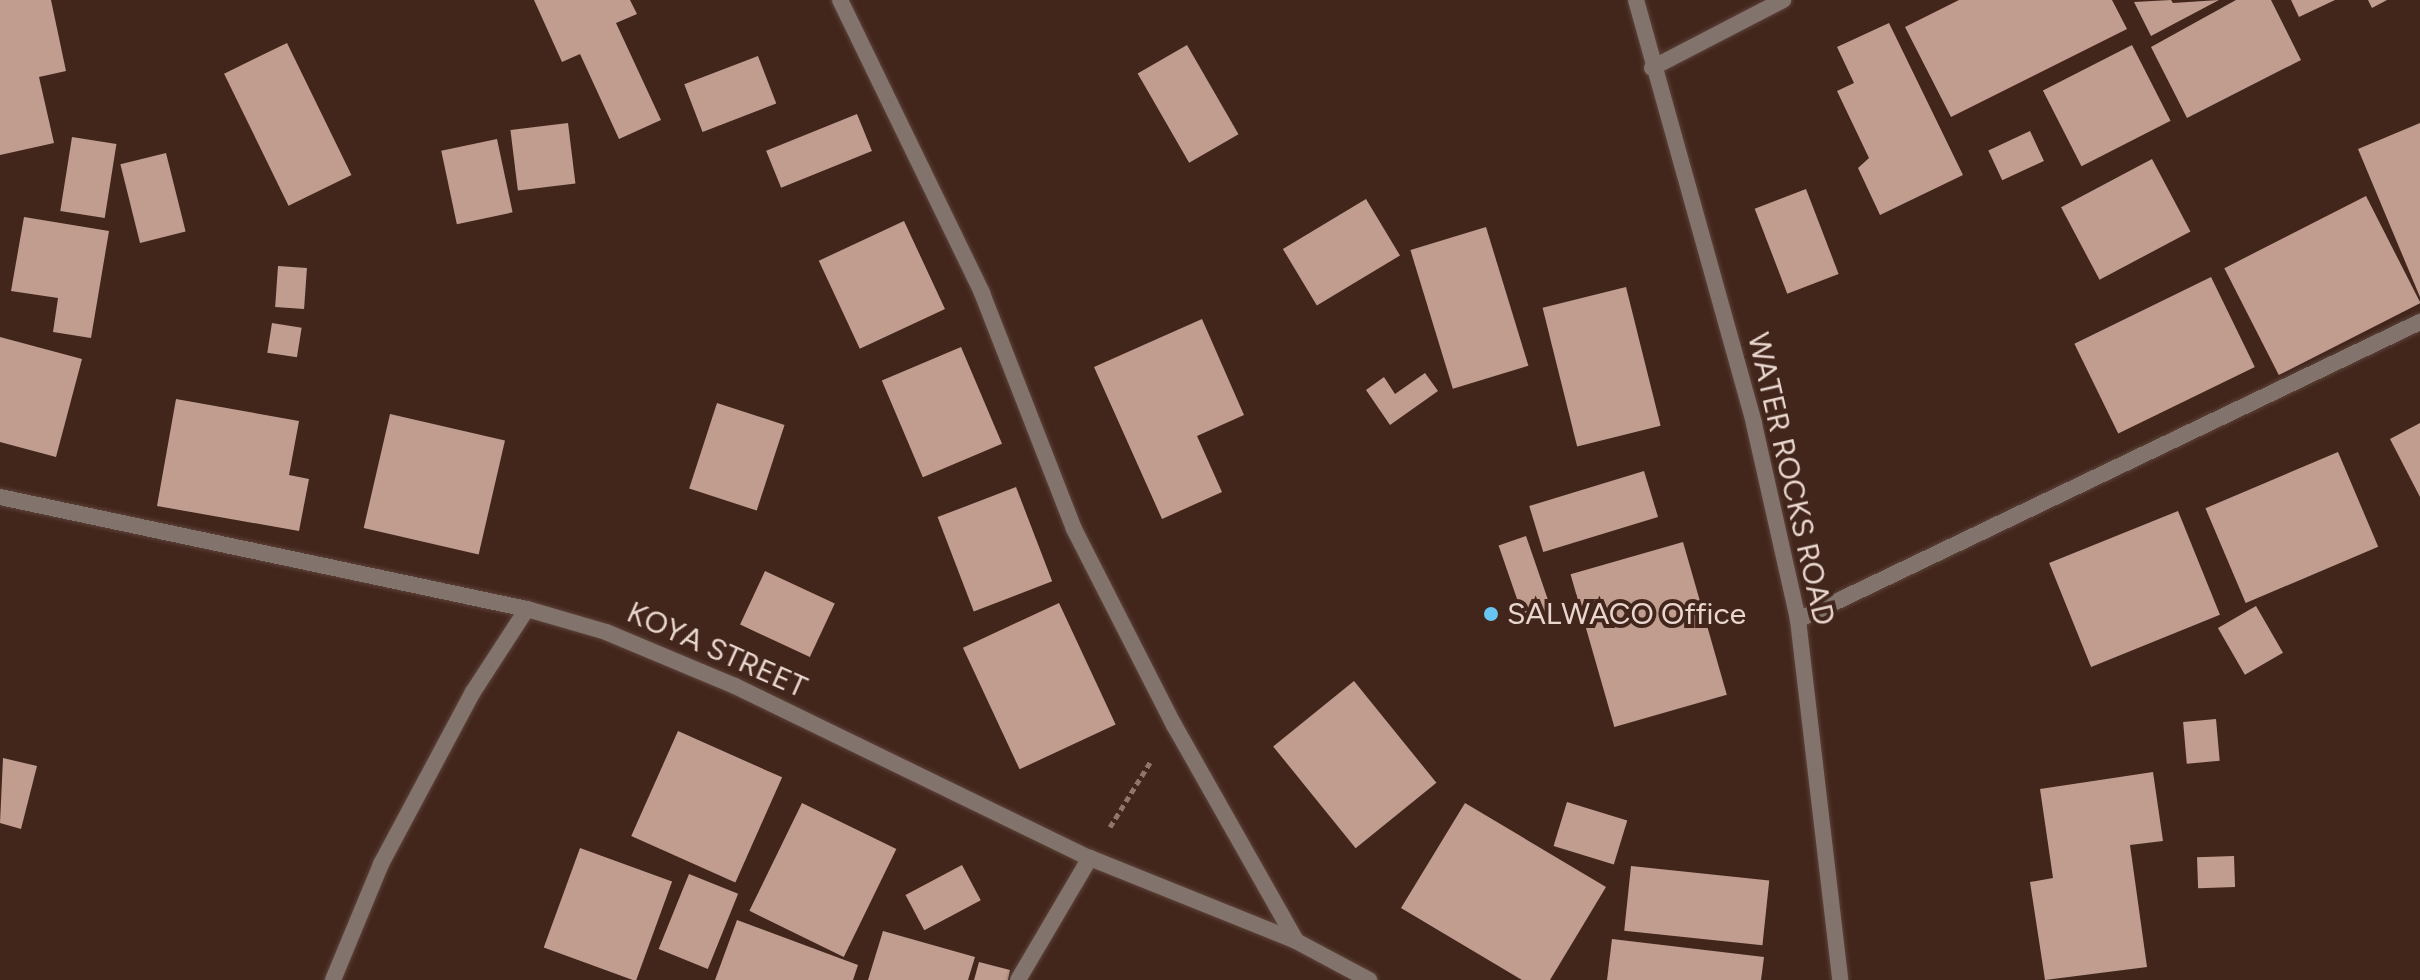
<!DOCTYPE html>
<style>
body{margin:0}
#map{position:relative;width:2420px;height:980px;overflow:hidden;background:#42261c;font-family:Figtree,sans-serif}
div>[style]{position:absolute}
.building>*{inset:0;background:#c19d90;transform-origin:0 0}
.path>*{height:5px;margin-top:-2.5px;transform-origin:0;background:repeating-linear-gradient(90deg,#8e766d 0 6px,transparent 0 10px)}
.roads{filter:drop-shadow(0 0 2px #5d4239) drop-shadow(0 0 2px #5d4239)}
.minor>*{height:16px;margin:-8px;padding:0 8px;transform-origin:8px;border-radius:8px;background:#82736d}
.dots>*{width:22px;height:22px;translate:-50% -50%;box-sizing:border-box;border:4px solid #42261c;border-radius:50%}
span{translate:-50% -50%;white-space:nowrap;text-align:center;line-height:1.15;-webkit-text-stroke:8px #42261c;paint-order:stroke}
.street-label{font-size:30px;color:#e9d6cf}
.poi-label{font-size:30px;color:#e9d6cf}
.left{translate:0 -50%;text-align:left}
</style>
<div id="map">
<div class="building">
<div style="clip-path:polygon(0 0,51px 0,66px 71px,39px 77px,54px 143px,0 155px)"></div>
<div style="clip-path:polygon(534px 0,630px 0,637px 14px,616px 23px,661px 120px,619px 139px,580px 54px,562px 62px)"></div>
<div style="clip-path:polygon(1959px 0,2112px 0,2127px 29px,1951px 117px,1905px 27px)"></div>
<div style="clip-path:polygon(2171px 0,2173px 3px,2219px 0,2151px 36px,2134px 2px)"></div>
<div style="clip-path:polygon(2236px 0,2271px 0,2301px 60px,2187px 118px,2151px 47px)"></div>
<div style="clip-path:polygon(2291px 0,2335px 0,2299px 17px)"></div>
<div style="clip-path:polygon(2368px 0,2387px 0,2372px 8px)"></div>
<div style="clip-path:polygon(1889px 23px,1963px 175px,1880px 215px,1858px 168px,1869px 158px,1837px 91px,1854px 83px,1837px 47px)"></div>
<div style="left:287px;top:43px;width:147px;height:70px;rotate:64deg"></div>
<div style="left:1187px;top:45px;width:103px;height:57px;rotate:60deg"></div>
<div style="left:2132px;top:45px;width:85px;height:100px;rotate:63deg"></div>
<div style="left:758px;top:56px;width:51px;height:79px;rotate:69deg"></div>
<div style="left:857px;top:114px;width:40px;height:98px;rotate:68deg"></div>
<div style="left:568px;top:123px;width:61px;height:58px;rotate:83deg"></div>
<div style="clip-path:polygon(2420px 123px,2420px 297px,2358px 149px)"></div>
<div style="left:2030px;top:131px;width:33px;height:46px;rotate:65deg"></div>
<div style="left:72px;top:137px;width:45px;height:75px;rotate:9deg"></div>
<div style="left:497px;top:139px;width:75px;height:57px;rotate:78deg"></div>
<div style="left:166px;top:153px;width:81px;height:47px;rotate:76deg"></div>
<div style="left:2152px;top:159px;width:82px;height:103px;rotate:62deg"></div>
<div style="left:1806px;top:189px;width:91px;height:55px;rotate:69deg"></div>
<div style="left:2366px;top:196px;width:120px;height:159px;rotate:63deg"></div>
<div style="left:1366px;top:199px;width:66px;height:97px;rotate:59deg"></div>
<div style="clip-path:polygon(24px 217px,109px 231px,91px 338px,53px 332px,58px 298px,11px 291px)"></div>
<div style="left:904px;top:221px;width:97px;height:94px;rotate:65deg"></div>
<div style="left:1486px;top:227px;width:145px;height:79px;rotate:73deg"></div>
<div style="left:278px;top:266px;width:29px;height:41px;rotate:4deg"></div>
<div style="left:2211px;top:277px;width:100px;height:152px;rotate:64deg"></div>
<div style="left:1626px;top:287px;width:143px;height:86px;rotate:76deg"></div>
<div style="clip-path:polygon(1202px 319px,1244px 415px,1197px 436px,1222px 492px,1162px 519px,1094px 367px)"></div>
<div style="left:272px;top:323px;width:30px;height:30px;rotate:9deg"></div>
<div style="clip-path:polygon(0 337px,82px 359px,56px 457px,0 442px)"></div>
<div style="left:961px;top:347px;width:105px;height:86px;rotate:67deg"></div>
<div style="clip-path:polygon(1425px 373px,1438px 391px,1390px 425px,1366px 390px,1384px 377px,1395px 394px)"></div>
<div style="clip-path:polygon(176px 399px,299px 421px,289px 475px,309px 479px,299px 531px,157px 506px)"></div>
<div style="left:717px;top:403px;width:71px;height:90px;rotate:18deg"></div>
<div style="left:390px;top:414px;width:118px;height:117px;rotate:13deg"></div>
<div style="clip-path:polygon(2420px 423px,2420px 497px,2390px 439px)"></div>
<div style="left:2338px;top:452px;width:103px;height:144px;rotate:67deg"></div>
<div style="left:1644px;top:471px;width:48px;height:120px;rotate:73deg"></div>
<div style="left:1016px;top:487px;width:101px;height:84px;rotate:69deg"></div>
<div style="left:2178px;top:511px;width:112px;height:139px;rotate:68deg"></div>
<div style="left:1526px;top:536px;width:84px;height:29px;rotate:71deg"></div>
<div style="left:1683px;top:542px;width:159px;height:117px;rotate:74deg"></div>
<div style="left:765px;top:571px;width:77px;height:59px;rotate:25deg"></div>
<div style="left:1059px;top:603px;width:134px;height:106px;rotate:65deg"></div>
<div style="left:2256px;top:606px;width:54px;height:44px;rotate:60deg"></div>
<div style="left:1354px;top:681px;width:131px;height:104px;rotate:51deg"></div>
<div style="left:2216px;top:719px;width:42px;height:33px;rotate:85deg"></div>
<div style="left:678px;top:731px;width:114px;height:115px;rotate:24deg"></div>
<div style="clip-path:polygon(3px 758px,37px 766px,21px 829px,0 823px)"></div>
<div style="clip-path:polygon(2153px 772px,2163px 841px,2130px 845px,2147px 967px,2045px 980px,2030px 882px,2053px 878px,2040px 789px)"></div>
<div style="left:1567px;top:802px;width:63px;height:46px;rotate:17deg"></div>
<div style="left:802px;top:803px;width:105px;height:120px;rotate:26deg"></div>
<div style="clip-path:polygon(1465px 803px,1606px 887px,1550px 980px,1522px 980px,1401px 908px)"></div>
<div style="left:580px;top:848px;width:98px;height:106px;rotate:20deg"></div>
<div style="left:2234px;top:856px;width:31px;height:37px;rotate:88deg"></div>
<div style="left:962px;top:865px;width:40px;height:64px;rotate:62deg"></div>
<div style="left:1631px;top:866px;width:139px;height:65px;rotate:6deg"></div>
<div style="left:689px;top:874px;width:53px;height:81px;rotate:22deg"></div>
<div style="clip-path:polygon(737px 920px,858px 965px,853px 980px,715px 980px)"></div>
<div style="clip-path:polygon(883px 931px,975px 957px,968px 980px,868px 980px)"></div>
<div style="clip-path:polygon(1612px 939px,1764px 957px,1761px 980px,1607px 980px)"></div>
<div style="clip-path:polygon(979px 962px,1010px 970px,1008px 980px,974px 980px)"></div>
</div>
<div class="path">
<div style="left:1110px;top:827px;width:78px;rotate:-58.2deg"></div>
</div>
<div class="roads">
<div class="minor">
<div style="left:840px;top:0;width:326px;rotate:64.1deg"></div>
<div style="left:982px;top:293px;width:253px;rotate:68.7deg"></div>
<div style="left:1074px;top:529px;width:220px;rotate:63deg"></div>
<div style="left:1174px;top:725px;width:248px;rotate:60.5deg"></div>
<div style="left:1636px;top:0;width:440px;rotate:74.4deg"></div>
<div style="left:1754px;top:424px;width:201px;rotate:77.3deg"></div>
<div style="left:1798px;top:620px;width:362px;rotate:83.3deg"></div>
<div style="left:1652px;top:68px;width:148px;rotate:-27.4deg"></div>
<div style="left:0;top:497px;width:539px;rotate:12deg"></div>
<div style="left:527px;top:609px;width:82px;rotate:16.2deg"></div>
<div style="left:606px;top:632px;width:140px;rotate:22.7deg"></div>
<div style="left:735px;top:686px;width:394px;rotate:25.9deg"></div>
<div style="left:1090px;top:858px;width:222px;rotate:21.9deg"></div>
<div style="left:1296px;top:941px;width:83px;rotate:28.1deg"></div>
<div style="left:1798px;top:620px;width:690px;rotate:-25.6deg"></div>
<div style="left:333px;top:980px;width:126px;rotate:-67.5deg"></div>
<div style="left:381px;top:864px;width:195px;rotate:-61.9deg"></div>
<div style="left:473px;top:692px;width:99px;rotate:-57deg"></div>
<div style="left:1018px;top:980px;width:142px;rotate:-59.5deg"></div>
</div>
</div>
<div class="dots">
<div style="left:1491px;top:614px;background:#68c4f0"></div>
</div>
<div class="street-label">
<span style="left:1791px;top:479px;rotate:77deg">WATER ROCKS ROAD</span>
<span style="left:717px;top:650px;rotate:24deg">KOYA STREET</span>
</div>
<div class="poi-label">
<span class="left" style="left:1507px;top:614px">SALWACO Office</span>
</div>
</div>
